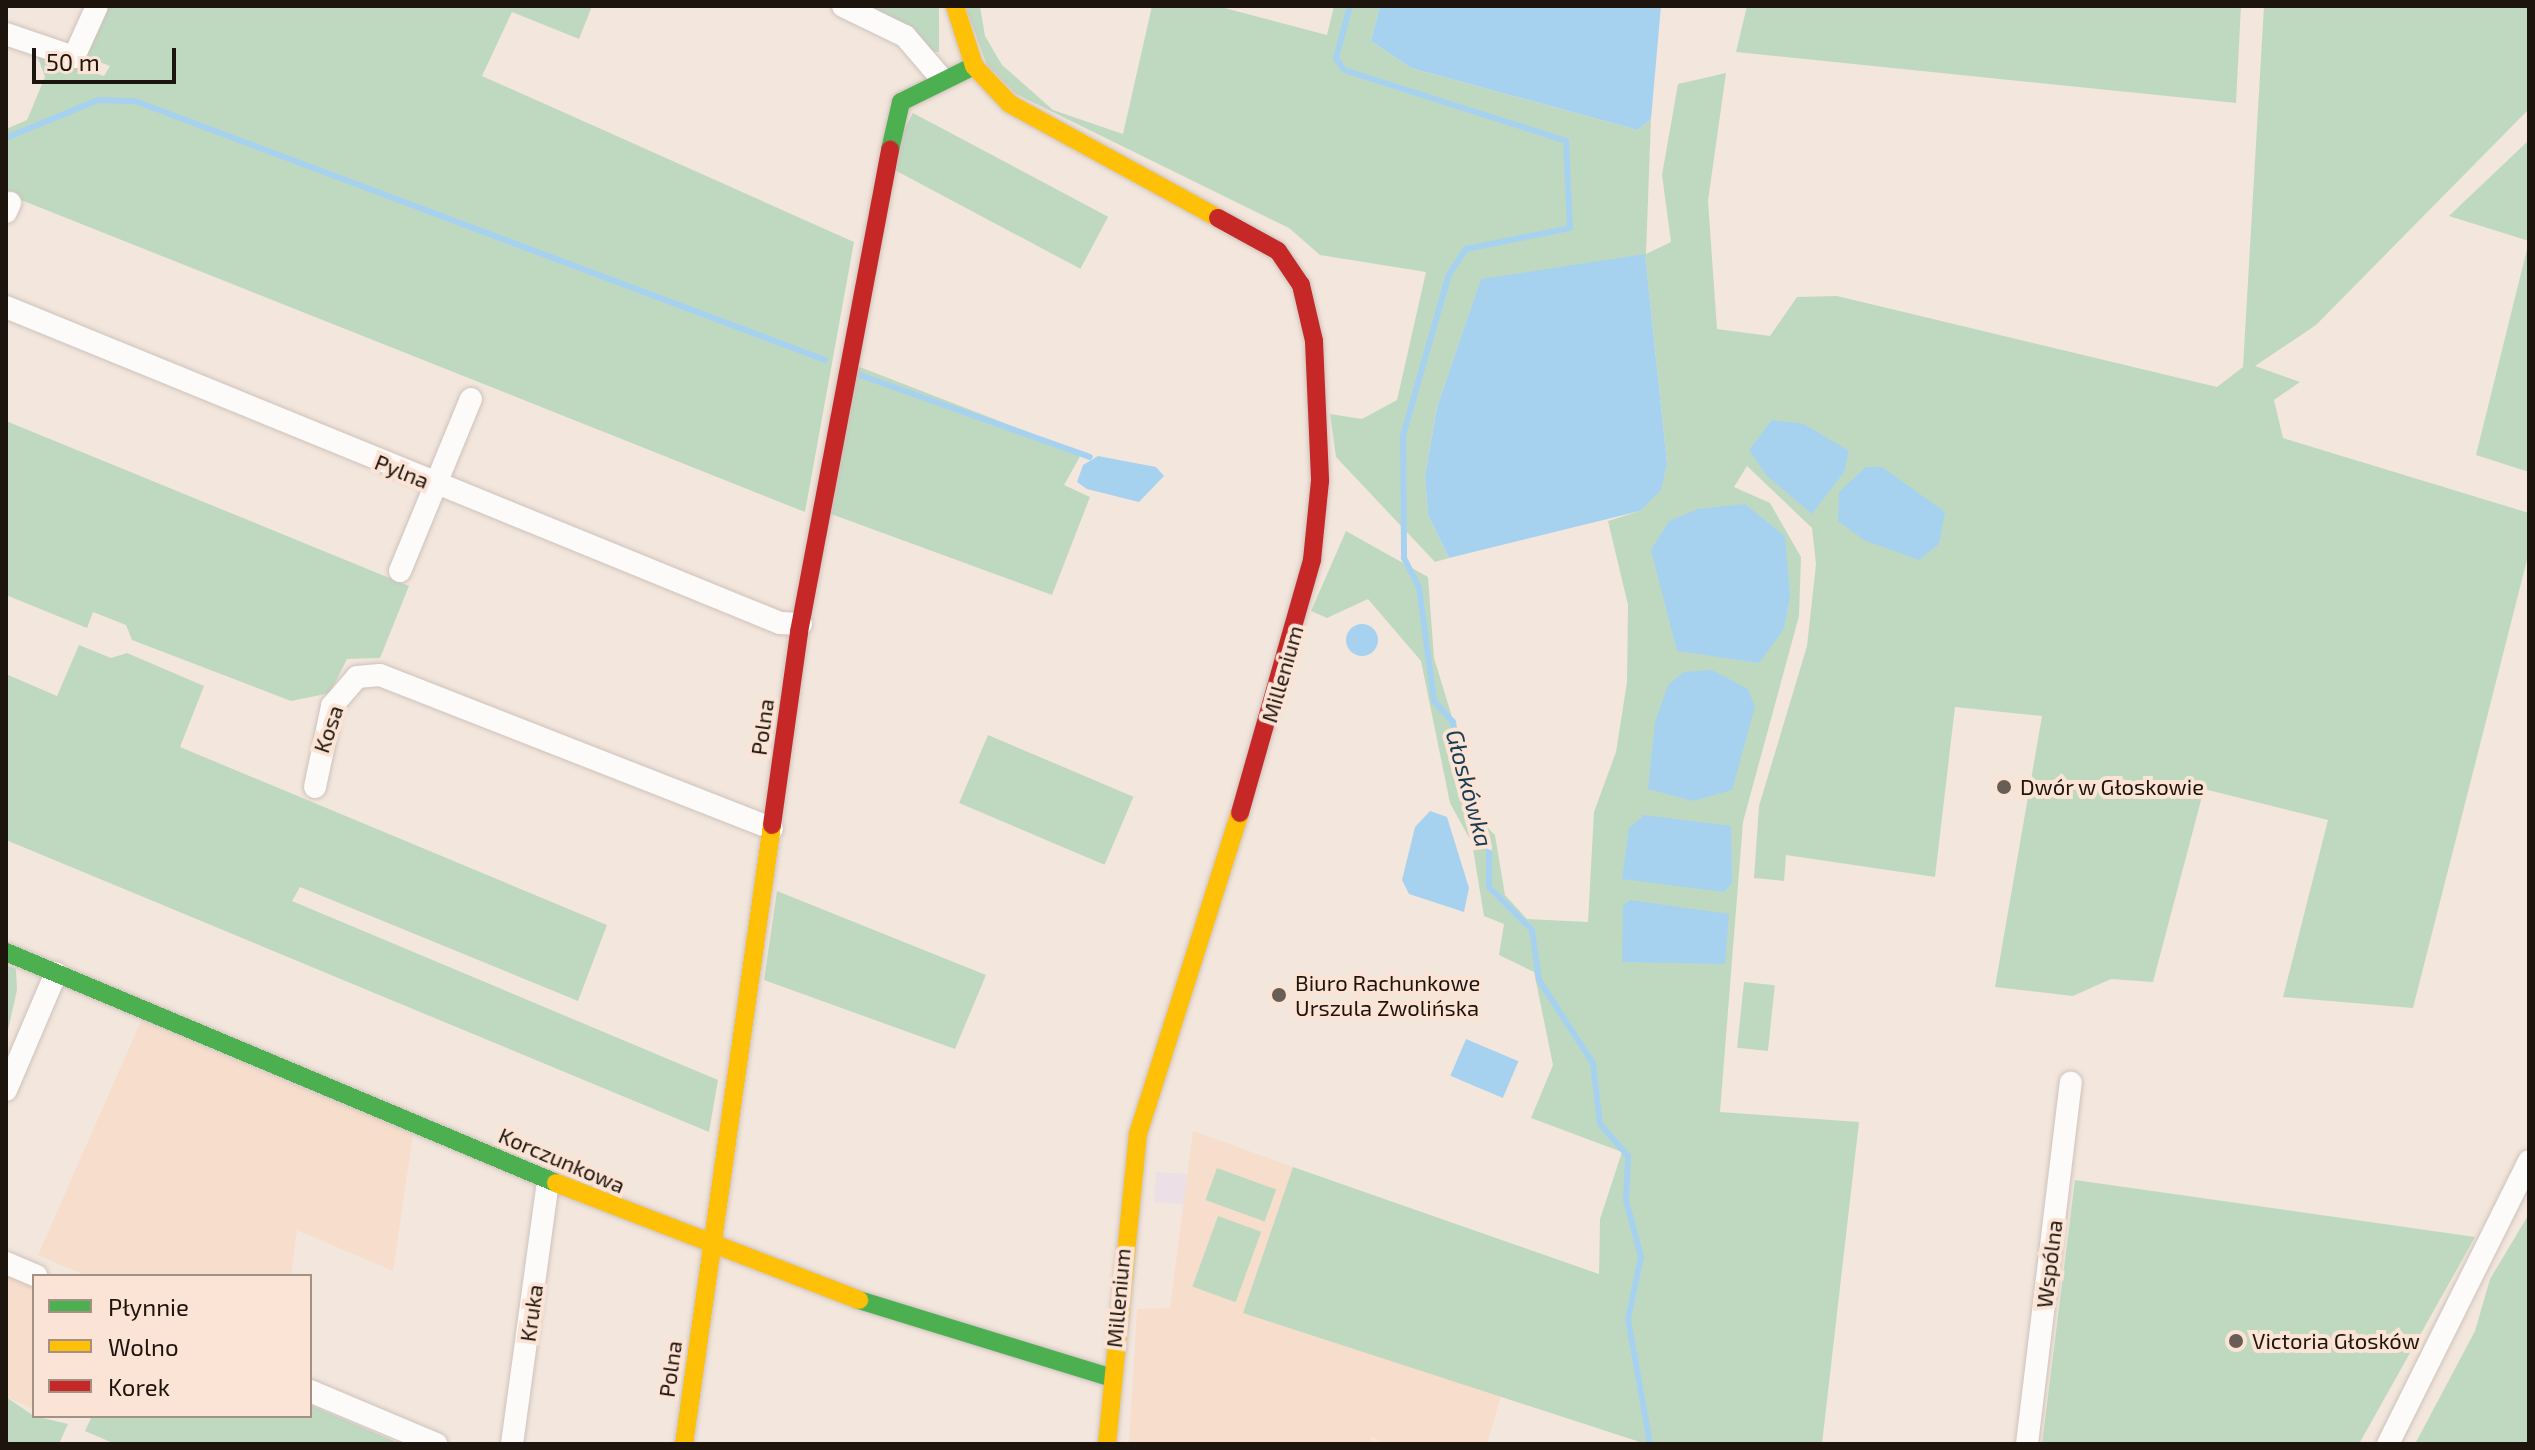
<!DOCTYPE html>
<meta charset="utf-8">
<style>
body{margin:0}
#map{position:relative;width:2535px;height:1450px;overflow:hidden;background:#f3e6dd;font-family:"Exo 2",sans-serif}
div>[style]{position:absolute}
.commercial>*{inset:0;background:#ecdfe6;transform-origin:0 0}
.built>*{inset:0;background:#f7ddcc}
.green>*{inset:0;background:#bfd9c1;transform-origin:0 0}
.water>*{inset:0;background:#a7d2ef;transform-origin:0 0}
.round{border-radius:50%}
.stream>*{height:6px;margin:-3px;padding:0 3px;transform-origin:3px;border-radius:3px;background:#a7d2ef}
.roads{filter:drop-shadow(0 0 2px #cdc2bb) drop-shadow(0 0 2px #cdc2bb)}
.street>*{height:22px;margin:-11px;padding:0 11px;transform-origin:11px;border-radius:11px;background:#fdfbfa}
.fast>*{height:18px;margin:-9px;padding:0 9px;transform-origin:9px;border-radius:9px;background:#4caf50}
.slow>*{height:18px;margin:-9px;padding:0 9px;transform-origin:9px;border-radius:9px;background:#ffc107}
.jam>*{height:18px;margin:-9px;padding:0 9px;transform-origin:9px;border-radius:9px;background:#c62828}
.dots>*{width:22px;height:22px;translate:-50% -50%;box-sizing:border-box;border:4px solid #fbe4d5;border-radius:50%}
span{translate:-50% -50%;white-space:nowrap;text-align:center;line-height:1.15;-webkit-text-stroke:8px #fbe4d5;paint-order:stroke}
.street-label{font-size:22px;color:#1e140e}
.poi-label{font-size:22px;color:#1e140e}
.left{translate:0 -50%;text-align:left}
.water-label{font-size:24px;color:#173c54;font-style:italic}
.frame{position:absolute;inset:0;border:8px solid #1e140e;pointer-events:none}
.legend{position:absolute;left:32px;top:1274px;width:280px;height:144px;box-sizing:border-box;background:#fbe4d5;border:2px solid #a39185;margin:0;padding:10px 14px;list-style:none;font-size:24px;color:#1e140e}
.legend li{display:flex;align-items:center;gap:16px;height:40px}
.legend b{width:40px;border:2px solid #a39185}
.scale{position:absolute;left:32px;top:48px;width:144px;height:36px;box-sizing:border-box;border:4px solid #1e140e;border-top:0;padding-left:10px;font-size:24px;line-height:28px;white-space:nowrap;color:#1e140e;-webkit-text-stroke:6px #fbe4d5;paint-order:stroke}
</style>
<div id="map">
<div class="commercial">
<div style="left:1156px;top:1172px;width:31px;height:30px;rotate:4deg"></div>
</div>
<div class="built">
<div style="clip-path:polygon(141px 1021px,413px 1134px,393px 1271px,297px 1230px,291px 1276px,87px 1276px,38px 1255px)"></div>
<div style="clip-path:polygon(1193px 1131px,1293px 1167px,1244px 1313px,1501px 1396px,1487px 1444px,1384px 1444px,1371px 1436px,1371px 1444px,1129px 1444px,1137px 1309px,1170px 1308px)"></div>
<div style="clip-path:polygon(6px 1275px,34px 1287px,34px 1409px,6px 1397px)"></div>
</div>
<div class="green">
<div style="clip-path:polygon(108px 6px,592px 6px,579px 39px,512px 12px,482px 76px,854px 242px,805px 512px,6px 194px,6px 129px,27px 120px,45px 77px,37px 55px,104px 76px,110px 66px,86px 57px)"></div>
<div style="clip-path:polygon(872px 6px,939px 6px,939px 52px,927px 51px)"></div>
<div style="clip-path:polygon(965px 6px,980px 6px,985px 36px,1002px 65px,1053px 110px,1123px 134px,1152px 6px,1217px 6px,1327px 35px,1334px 6px,1380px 6px,1371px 41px,1411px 68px,1638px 130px,1651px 119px,1646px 254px,1671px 242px,1662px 175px,1678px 84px,1726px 73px,1708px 201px,1717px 329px,1770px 336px,1797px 297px,1837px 296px,2217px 387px,2243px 367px,2264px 6px,2529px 6px,2529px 109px,2316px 325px,2255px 366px,2300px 382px,2274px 400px,2283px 438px,2529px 513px,2529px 552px,2413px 1008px,2283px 997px,2328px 820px,2204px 789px,2153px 982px,2111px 979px,2073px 996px,1995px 987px,2042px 716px,1955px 707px,1935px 877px,1786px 855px,1784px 881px,1754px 878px,1759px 806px,1807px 646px,1816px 564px,1812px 528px,1747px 466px,1734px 487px,1770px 503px,1801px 557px,1799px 616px,1743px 822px,1720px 1112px,1859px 1122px,1822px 1444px,1646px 1444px,1243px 1313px,1293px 1167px,1599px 1274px,1600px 1219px,1622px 1152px,1531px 1118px,1553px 1065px,1534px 972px,1499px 955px,1504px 924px,1484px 916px,1472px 843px,1450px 803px,1421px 661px,1368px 599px,1327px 618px,1311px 611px,1346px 531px,1428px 577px,1434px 658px,1485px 825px,1495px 835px,1505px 895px,1527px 919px,1588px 922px,1594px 812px,1616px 752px,1627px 682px,1628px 605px,1608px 521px,1640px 511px,1667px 463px,1645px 255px,1481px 280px,1437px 407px,1425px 476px,1428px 515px,1449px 558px,1435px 562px,1336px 457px,1330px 414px,1362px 419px,1397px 400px,1426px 272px,1320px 255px,1289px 228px,1016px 94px,987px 65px)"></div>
<div style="clip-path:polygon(1747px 6px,2241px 6px,2236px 103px,1736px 52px)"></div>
<div style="left:913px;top:113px;width:221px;height:59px;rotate:28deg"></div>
<div style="clip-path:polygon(2529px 140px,2529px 472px,2476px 455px,2529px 241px,2449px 216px)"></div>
<div style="clip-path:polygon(852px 364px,1082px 453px,1064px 485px,1090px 497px,1052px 595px,831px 514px)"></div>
<div style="clip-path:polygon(6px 421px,409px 586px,380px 658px,347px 659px,330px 693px,291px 701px,132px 640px,126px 625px,93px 612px,87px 628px,6px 595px)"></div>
<div style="clip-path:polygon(79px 645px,111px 658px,127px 653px,204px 686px,180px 747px,607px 925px,578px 1001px,300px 887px,292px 901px,718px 1080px,709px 1132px,6px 840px,6px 674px,57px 696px)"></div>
<div style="left:988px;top:735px;width:158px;height:74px;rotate:23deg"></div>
<div style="clip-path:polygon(777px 891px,986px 975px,955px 1049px,764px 980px)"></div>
<div style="clip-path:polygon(6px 965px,16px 969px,17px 990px,6px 1039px)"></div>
<div style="left:1744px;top:982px;width:31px;height:66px;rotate:6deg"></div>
<div style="left:1217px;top:1168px;width:63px;height:34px;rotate:20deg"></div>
<div style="clip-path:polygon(2075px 1180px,2475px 1237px,2359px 1444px,2042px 1444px)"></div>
<div style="clip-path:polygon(2529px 1214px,2529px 1444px,2415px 1444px,2475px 1331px,2490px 1279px)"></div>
<div style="left:1218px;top:1216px;width:46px;height:75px;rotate:20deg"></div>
<div style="clip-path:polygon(6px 1397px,34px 1416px,68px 1424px,59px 1444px,6px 1444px)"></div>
<div style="clip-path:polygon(310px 1405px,401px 1444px,115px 1444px,85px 1431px,92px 1416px,310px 1416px)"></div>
</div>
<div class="water">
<div style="clip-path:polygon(1380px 6px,1661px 6px,1651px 119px,1638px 130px,1411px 68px,1371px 41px)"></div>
<div style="clip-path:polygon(1645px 254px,1667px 463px,1661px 490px,1640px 511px,1449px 558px,1428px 515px,1425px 476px,1437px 407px,1481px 279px)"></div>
<div style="clip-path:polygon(1772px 420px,1804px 424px,1849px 451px,1844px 472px,1812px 514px,1766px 475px,1749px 450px)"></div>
<div style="clip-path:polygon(1098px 456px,1156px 467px,1164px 476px,1139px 502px,1087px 489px,1077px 482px,1083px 465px)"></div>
<div style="clip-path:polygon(1866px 467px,1882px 467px,1945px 512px,1939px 544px,1919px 560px,1864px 540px,1838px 521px,1839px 492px)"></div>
<div style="clip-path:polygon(1745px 504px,1785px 536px,1790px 596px,1784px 629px,1759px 663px,1677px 651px,1651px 550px,1669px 521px,1698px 509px)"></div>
<div class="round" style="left:1346px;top:624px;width:32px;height:32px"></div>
<div style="clip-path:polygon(1712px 670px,1748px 689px,1755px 707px,1732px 790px,1693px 801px,1648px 789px,1655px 722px,1668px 685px,1684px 672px)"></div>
<div style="clip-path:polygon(1430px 811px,1447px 817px,1469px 888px,1464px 912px,1409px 894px,1402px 880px,1415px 827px)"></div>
<div style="clip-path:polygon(1644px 815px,1731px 826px,1732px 883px,1724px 892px,1622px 879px,1629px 828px)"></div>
<div style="clip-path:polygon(1630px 900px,1729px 914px,1725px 964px,1622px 962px,1623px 906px)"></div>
<div style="left:1466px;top:1039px;width:57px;height:40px;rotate:23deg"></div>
</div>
<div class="stream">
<div style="left:1350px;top:6px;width:54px;rotate:105.1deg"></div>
<div style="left:1336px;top:58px;width:14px;rotate:56deg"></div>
<div style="left:1344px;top:70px;width:233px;rotate:17.7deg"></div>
<div style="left:1566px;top:141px;width:87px;rotate:87.4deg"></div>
<div style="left:1570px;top:228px;width:106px;rotate:168.6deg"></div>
<div style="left:1466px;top:249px;width:30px;rotate:124deg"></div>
<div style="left:1449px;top:274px;width:168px;rotate:105.9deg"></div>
<div style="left:1403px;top:436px;width:122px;rotate:89.5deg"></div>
<div style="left:1404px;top:558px;width:33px;rotate:63deg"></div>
<div style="left:1419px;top:587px;width:115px;rotate:82.5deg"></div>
<div style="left:1434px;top:701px;width:28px;rotate:48deg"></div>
<div style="left:1453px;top:722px;width:53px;rotate:80.2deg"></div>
<div style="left:1462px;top:774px;width:80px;rotate:70.2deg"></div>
<div style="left:1489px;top:849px;width:38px;rotate:90deg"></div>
<div style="left:1489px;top:887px;width:61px;rotate:45deg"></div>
<div style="left:1532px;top:930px;width:50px;rotate:82deg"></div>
<div style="left:1539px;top:980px;width:99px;rotate:57deg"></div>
<div style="left:1593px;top:1063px;width:61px;rotate:83.5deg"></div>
<div style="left:1600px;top:1124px;width:43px;rotate:48.8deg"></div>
<div style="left:1628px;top:1156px;width:44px;rotate:92.6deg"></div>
<div style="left:1626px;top:1200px;width:59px;rotate:75.3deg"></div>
<div style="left:1641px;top:1257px;width:63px;rotate:101.8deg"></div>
<div style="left:1628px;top:1319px;width:127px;rotate:80deg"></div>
<div style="left:6px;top:138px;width:100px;rotate:-22.4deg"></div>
<div style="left:98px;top:100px;width:37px;rotate:2deg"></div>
<div style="left:135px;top:101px;width:737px;rotate:20.57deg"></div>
<div style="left:857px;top:374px;width:247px;rotate:19.6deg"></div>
</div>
<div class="roads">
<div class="street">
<div style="left:843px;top:6px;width:69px;rotate:25.8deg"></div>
<div style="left:905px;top:36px;width:55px;rotate:49.4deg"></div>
<div style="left:6px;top:34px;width:72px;rotate:18.7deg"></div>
<div style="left:74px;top:57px;width:56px;rotate:-65.7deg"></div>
<div style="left:6px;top:212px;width:10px;rotate:-66deg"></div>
<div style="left:6px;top:307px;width:836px;rotate:22.21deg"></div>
<div style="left:780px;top:623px;width:21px;rotate:3deg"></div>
<div style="left:400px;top:571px;width:186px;rotate:-67.6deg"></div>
<div style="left:315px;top:787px;width:83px;rotate:-78.1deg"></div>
<div style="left:332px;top:706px;width:38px;rotate:-49deg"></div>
<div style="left:357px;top:677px;width:23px;rotate:-5deg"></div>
<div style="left:380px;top:675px;width:421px;rotate:21.4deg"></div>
<div style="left:6px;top:1090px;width:127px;rotate:-66.9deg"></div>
<div style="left:6px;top:1263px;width:33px;rotate:23deg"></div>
<div style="left:310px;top:1391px;width:137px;rotate:22.8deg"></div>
<div style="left:512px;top:1444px;width:264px;rotate:-82.2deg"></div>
<div style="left:2027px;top:1444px;width:364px;rotate:-83.1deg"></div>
<div style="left:2388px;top:1444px;width:316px;rotate:-63.5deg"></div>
</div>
<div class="fast">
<div style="left:890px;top:150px;width:49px;rotate:-77.1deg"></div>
<div style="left:901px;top:102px;width:81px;rotate:-26.3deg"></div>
<div style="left:6px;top:952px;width:597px;rotate:22.78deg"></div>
<div style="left:859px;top:1300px;width:265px;rotate:17.1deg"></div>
</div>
<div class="slow">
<div style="left:955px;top:6px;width:63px;rotate:72.4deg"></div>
<div style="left:974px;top:66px;width:52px;rotate:46.5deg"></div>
<div style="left:1010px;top:104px;width:237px;rotate:28.7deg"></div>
<div style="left:556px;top:1183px;width:325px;rotate:21.1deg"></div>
<div style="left:684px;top:1444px;width:625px;rotate:-81.91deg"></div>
<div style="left:1107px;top:1444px;width:312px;rotate:-84.3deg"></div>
<div style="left:1138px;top:1134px;width:337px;rotate:-72.4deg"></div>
</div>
<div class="jam">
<div style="left:1218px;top:218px;width:68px;rotate:28.8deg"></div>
<div style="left:1278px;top:251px;width:41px;rotate:55.9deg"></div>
<div style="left:1301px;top:285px;width:57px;rotate:76.9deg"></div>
<div style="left:1314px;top:341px;width:140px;rotate:87.5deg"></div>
<div style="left:1320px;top:481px;width:79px;rotate:95.8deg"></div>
<div style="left:1312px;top:560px;width:263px;rotate:105.9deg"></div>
<div style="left:772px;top:825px;width:195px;rotate:-82deg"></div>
<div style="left:799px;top:632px;width:491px;rotate:-79.3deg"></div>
</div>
</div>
<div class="dots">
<div style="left:2004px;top:787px;background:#695e56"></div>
<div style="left:1279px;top:995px;background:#695e56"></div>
<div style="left:2236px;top:1341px;background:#695e56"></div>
</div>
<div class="street-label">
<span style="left:402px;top:471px;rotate:22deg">Pylna</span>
<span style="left:1282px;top:674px;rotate:-74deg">Millenium</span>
<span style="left:762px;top:727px;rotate:-82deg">Polna</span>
<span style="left:328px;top:729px;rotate:-71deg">Kosa</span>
<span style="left:562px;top:1160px;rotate:23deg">Korczunkowa</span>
<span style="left:2049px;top:1264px;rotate:-83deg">Wspólna</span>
<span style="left:1118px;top:1298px;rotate:-85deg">Millenium</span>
<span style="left:531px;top:1313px;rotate:-82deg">Kruka</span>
<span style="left:670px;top:1369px;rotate:-82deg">Polna</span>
</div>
<div class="poi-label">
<span class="left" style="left:2020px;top:787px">Dwór w Głoskowie</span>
<span class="left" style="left:1295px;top:995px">Biuro Rachunkowe<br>Urszula Zwolińska</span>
<span class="left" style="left:2252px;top:1341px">Victoria Głosków</span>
</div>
<div class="water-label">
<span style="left:1470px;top:788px;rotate:75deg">Głoskówka</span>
</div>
<div class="frame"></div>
<ul class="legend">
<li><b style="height:10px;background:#4caf50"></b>Płynnie</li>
<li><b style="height:10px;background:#ffc107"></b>Wolno</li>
<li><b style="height:10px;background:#c62828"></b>Korek</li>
</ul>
<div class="scale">50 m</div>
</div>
